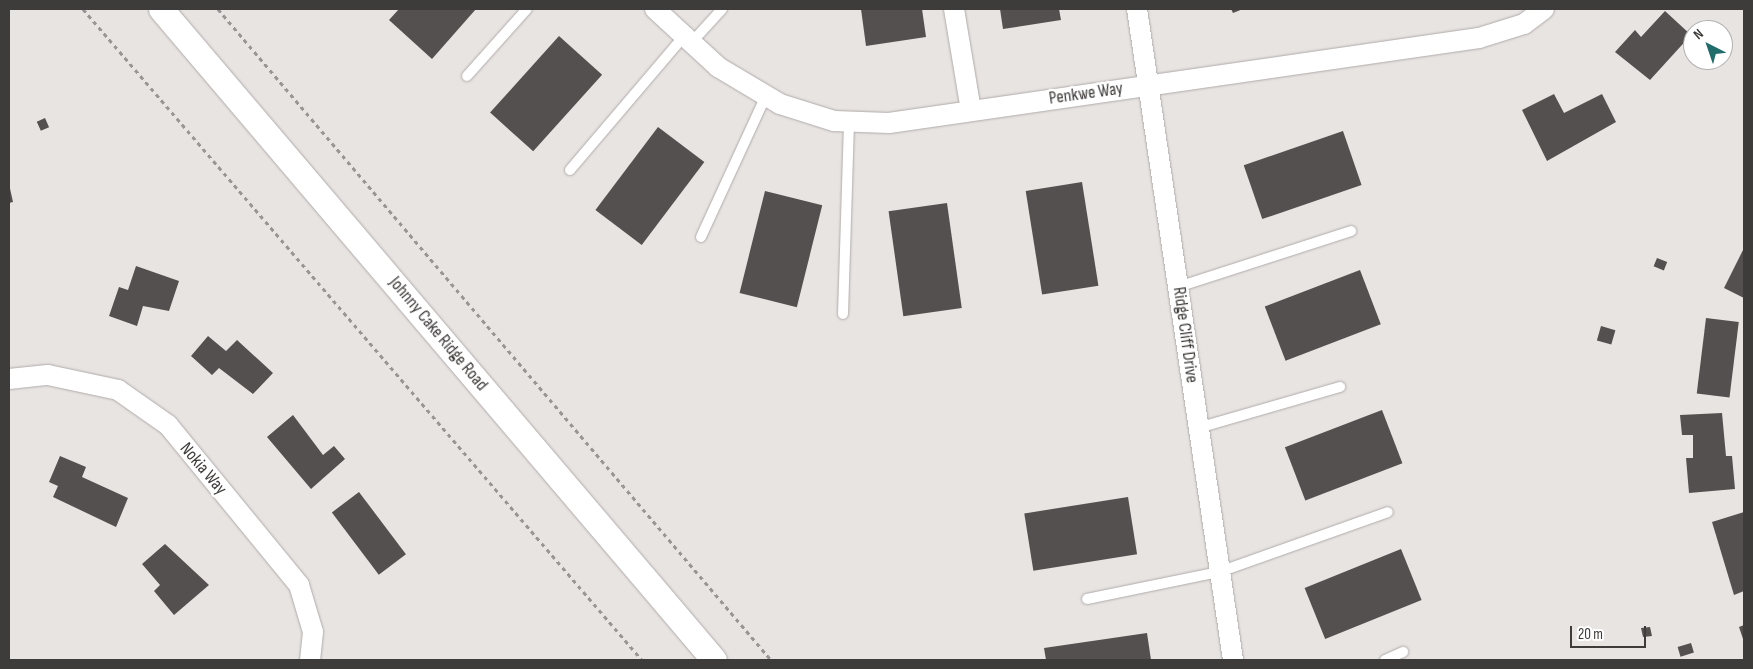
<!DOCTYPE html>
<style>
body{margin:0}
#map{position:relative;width:1753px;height:669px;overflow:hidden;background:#e8e4e2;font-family:"Sofia Sans Condensed",sans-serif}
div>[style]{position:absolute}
.building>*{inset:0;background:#54504f;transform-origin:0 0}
.path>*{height:3px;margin-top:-1.5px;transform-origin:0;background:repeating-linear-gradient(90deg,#989594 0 4px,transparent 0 8px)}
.roads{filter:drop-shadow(0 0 1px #afaba9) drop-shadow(0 0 1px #afaba9)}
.service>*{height:10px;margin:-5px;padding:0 5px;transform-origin:5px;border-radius:5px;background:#fff}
.minor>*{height:20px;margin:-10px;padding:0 10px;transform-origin:10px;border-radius:10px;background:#fff}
.tertiary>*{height:25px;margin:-12.5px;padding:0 12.5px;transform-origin:12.5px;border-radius:12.5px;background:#fff}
span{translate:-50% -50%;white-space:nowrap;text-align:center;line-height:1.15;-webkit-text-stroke:5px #fff;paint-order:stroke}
.street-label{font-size:18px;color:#3e3c3b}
.frame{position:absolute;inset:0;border:10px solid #3e3c3b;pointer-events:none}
.north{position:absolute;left:1683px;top:20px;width:50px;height:50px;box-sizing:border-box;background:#fff;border:1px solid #b2b1b1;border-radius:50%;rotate:319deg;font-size:14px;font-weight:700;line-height:20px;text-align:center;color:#3e3c3b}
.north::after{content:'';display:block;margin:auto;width:18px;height:22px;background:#206c6b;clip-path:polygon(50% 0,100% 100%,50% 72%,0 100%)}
.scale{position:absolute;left:1570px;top:626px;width:76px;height:22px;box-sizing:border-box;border:2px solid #3e3c3b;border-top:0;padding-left:6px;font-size:15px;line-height:18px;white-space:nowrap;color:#3e3c3b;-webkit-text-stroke:4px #fff;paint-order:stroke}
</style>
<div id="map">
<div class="building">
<div style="clip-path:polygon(399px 9px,476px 9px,432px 59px,389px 20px)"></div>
<div style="clip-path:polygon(861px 9px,922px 9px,926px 37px,866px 46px)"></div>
<div style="clip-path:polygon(1000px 9px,1059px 9px,1061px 20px,1003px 29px)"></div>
<div style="clip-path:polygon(1231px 9px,1243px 9px,1233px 13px)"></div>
<div style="clip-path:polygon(1665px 11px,1691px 35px,1650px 80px,1615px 52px,1635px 30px,1641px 37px)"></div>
<div style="left:559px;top:36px;width:58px;height:103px;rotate:42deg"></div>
<div style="clip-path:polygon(1554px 94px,1564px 113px,1602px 94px,1616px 122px,1547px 161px,1522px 110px)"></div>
<div style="left:45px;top:118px;width:10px;height:9px;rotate:66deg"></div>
<div style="left:658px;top:127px;width:58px;height:104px;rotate:37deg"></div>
<div style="left:1343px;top:131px;width:57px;height:105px;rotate:71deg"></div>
<div style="left:1082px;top:182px;width:105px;height:57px;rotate:81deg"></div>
<div style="clip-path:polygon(9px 184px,13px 202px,9px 203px)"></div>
<div style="left:765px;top:191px;width:59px;height:105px;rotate:14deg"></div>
<div style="left:947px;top:203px;width:106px;height:59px;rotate:82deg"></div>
<div style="clip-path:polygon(1744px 248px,1744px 298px,1724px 288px)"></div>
<div style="left:1657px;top:258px;width:11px;height:9px;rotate:22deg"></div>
<div style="clip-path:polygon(136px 266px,179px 281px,169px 311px,143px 306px,137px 326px,109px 316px,119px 287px,128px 290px)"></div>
<div style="left:1360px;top:270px;width:58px;height:102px;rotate:69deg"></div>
<div style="left:1706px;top:318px;width:33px;height:76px;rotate:7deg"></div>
<div style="left:1601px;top:326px;width:15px;height:15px;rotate:16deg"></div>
<div style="clip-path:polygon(208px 336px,226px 351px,237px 340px,273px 373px,253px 394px,219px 368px,212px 375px,191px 356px)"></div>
<div style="left:1382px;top:410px;width:57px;height:104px;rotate:69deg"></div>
<div style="clip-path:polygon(1722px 413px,1726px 456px,1732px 456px,1735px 489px,1689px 493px,1686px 458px,1693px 458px,1693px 435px,1682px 435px,1680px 415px)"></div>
<div style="clip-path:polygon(293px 415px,323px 455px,334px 446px,345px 459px,311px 489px,267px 437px)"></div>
<div style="clip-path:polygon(60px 456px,86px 467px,82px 477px,128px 498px,116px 527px,53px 497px,58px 486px,49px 482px)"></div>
<div style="left:359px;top:492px;width:78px;height:34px;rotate:53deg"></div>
<div style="left:1128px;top:497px;width:58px;height:105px;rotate:81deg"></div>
<div style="clip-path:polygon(1744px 512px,1744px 591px,1734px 595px,1712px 522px)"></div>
<div style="clip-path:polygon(165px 544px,209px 585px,174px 615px,154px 591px,160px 585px,142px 564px)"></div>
<div style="left:1401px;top:549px;width:55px;height:104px;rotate:68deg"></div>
<div style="clip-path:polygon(1744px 625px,1744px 642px,1739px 627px)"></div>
<div style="clip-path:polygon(1650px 627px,1652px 636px,1643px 637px,1641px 628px)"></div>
<div style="clip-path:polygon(1147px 633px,1151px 660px,1046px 660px,1044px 648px)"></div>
<div style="left:1691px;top:643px;width:10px;height:14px;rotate:73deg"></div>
</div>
<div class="path">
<div style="left:83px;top:9px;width:858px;rotate:49.35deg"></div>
<div style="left:218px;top:9px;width:854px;rotate:49.65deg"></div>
</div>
<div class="roads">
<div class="service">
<div style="left:691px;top:43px;width:46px;rotate:-47.6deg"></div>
<div style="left:467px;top:76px;width:90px;rotate:-48.2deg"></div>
<div style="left:570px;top:170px;width:176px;rotate:-49.6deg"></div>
<div style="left:701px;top:237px;width:155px;rotate:-65.3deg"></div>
<div style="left:1178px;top:287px;width:182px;rotate:-17.9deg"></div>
<div style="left:843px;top:314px;width:193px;rotate:-88.2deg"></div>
<div style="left:1198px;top:428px;width:148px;rotate:-16.1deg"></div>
<div style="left:1087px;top:599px;width:135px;rotate:-11.6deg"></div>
<div style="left:1219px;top:572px;width:179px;rotate:-19.5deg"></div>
<div style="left:1385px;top:660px;width:20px;rotate:-24deg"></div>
</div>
<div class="minor">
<div style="left:655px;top:9px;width:86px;rotate:42.6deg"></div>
<div style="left:718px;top:67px;width:72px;rotate:30.8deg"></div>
<div style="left:780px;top:104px;width:57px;rotate:17.5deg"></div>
<div style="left:834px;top:121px;width:55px;rotate:2.1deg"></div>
<div style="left:889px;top:123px;width:596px;rotate:-8.2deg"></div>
<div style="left:1479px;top:38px;width:47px;rotate:-17.3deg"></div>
<div style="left:1524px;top:24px;width:25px;rotate:-37deg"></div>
<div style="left:954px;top:9px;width:103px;rotate:80.5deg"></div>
<div style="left:1137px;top:9px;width:658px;rotate:81.61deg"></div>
<div style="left:9px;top:379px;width:39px;rotate:-6deg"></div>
<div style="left:48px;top:375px;width:72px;rotate:12.1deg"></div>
<div style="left:118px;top:390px;width:61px;rotate:35deg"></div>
<div style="left:168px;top:425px;width:207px;rotate:50.7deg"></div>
<div style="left:299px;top:585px;width:49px;rotate:73.4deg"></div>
<div style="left:313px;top:632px;width:28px;rotate:96deg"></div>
</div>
<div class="tertiary">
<div style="left:161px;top:9px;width:854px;rotate:49.65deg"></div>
</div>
</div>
<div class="street-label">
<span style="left:1086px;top:94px;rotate:-8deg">Penkwe Way</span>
<span style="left:438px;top:334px;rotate:50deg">Johnny Cake Ridge Road</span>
<span style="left:1185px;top:335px;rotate:82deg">Ridge Cliff Drive</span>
<span style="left:203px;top:469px;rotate:50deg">Nokia Way</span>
</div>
<div class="frame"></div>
<div class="north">N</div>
<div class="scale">20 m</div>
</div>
